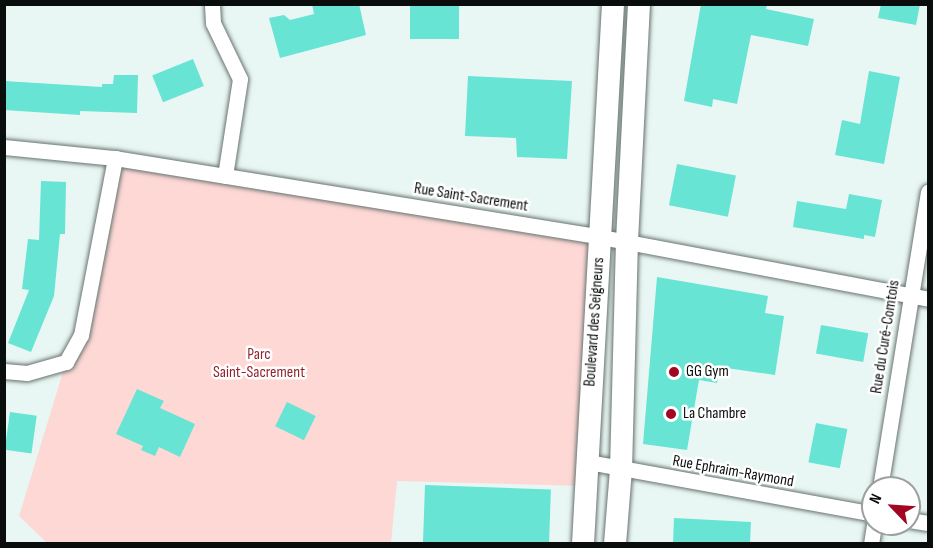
<!DOCTYPE html>
<meta charset="utf-8">
<style>
body{margin:0}
#map{position:relative;width:933px;height:548px;overflow:hidden;background:#e9f7f4;font-family:"Sofia Sans Condensed",sans-serif}
div>[style]{position:absolute}
.green>*{inset:0;background:#fdd8d5}
.building>*{inset:0;background:#67e4d4;transform-origin:0 0}
.roads{filter:drop-shadow(0 0 2px #687371) drop-shadow(0 0 2px #687371)}
.street>*{height:15px;margin:-7.5px;padding:0 7.5px;transform-origin:7.5px;border-radius:7.5px;background:#fff}
.secondary>*{height:22px;margin:-11px;padding:0 11px;transform-origin:11px;border-radius:11px;background:#fff}
.dots>*{width:16px;height:16px;translate:-50% -50%;box-sizing:border-box;border:3px solid #fff;border-radius:50%}
span{translate:-50% -50%;white-space:nowrap;text-align:center;line-height:1.15;-webkit-text-stroke:5px #fff;paint-order:stroke}
.street-label{font-size:16px;color:#090d0c}
.park-label{font-size:16px;color:#91242b}
.poi-label{font-size:16px;color:#090d0c}
.left{translate:0 -50%;text-align:left}
.frame{position:absolute;inset:0;border:6px solid #090d0c;pointer-events:none}
.north{position:absolute;left:861px;top:476px;width:60px;height:60px;box-sizing:border-box;background:#fff;border:2px solid #9d9e9e;border-radius:50%;rotate:295deg;font-size:16px;font-weight:700;line-height:24px;text-align:center;color:#090d0c}
.north::after{content:'';display:block;margin:auto;width:21px;height:27px;background:#a30623;clip-path:polygon(50% 0,100% 100%,50% 72%,0 100%)}
</style>
<div id="map">
<div class="green">
<div style="clip-path:polygon(115px 158px,601px 237px,586px 486px,397px 481px,391px 543px,47px 543px,19px 516px,66px 362px,81px 335px)"></div>
</div>
<div class="building">
<div style="clip-path:polygon(312px 4px,359px 4px,366px 35px,280px 58px,269px 18px,284px 15px,290px 20px,314px 14px)"></div>
<div style="left:410px;top:4px;width:49px;height:35px"></div>
<div style="clip-path:polygon(701px 4px,767px 4px,766px 9px,814px 19px,808px 46px,751px 35px,737px 104px,713px 99px,712px 107px,684px 101px)"></div>
<div style="clip-path:polygon(881px 4px,920px 4px,916px 25px,878px 18px)"></div>
<div style="left:193px;top:59px;width:29px;height:44px;rotate:68deg"></div>
<div style="clip-path:polygon(869px 71px,900px 77px,884px 164px,835px 155px,842px 120px,860px 124px)"></div>
<div style="clip-path:polygon(114px 75px,138px 75px,137px 113px,80px 111px,80px 115px,4px 110px,4px 81px,102px 87px,102px 84px,113px 84px)"></div>
<div style="clip-path:polygon(468px 76px,572px 81px,567px 159px,517px 157px,516px 138px,465px 136px)"></div>
<div style="left:677px;top:164px;width:60px;height:42px;rotate:11deg"></div>
<div style="clip-path:polygon(41px 181px,66px 182px,65px 234px,60px 234px,54px 296px,31px 352px,8px 343px,29px 290px,22px 289px,28px 239px,39px 240px)"></div>
<div style="clip-path:polygon(849px 194px,882px 200px,875px 237px,864px 235px,864px 239px,793px 227px,797px 201px,846px 209px)"></div>
<div style="clip-path:polygon(657px 277px,768px 296px,765px 313px,784px 316px,775px 375px,720px 367px,717px 383px,699px 380px,687px 450px,643px 444px)"></div>
<div style="left:821px;top:325px;width:48px;height:29px;rotate:10deg"></div>
<div style="clip-path:polygon(137px 389px,164px 401px,160px 408px,195px 424px,180px 457px,159px 447px,155px 456px,141px 450px,143px 446px,116px 434px)"></div>
<div style="left:287px;top:402px;width:32px;height:27px;rotate:26deg"></div>
<div style="left:10px;top:412px;width:27px;height:38px;rotate:8deg"></div>
<div style="left:816px;top:423px;width:32px;height:40px;rotate:11deg"></div>
<div style="left:425px;top:485px;width:126px;height:58px;rotate:2deg"></div>
<div style="clip-path:polygon(674px 518px,751px 522px,750px 543px,673px 543px)"></div>
</div>
<div class="roads">
<div class="street">
<div style="left:212px;top:4px;width:19px;rotate:87deg"></div>
<div style="left:213px;top:23px;width:62px;rotate:64.3deg"></div>
<div style="left:240px;top:79px;width:98px;rotate:98.8deg"></div>
<div style="left:4px;top:147px;width:112px;rotate:5.7deg"></div>
<div style="left:115px;top:158px;width:492px;rotate:9.2deg"></div>
<div style="left:601px;top:237px;width:333px;rotate:10.7deg"></div>
<div style="left:4px;top:371px;width:23px;rotate:5deg"></div>
<div style="left:27px;top:373px;width:41px;rotate:-15.8deg"></div>
<div style="left:66px;top:362px;width:31px;rotate:-61deg"></div>
<div style="left:81px;top:335px;width:180px;rotate:-79.1deg"></div>
<div style="left:588px;top:462px;width:290px;rotate:10.3deg"></div>
<div style="left:880px;top:488px;width:300px;rotate:-80.8deg"></div>
<div style="left:909px;top:520px;width:19px;rotate:9deg"></div>
<div style="left:871px;top:544px;width:20px;rotate:-81deg"></div>
</div>
<div class="secondary">
<div style="left:583px;top:544px;width:541px;rotate:-86.82deg"></div>
<div style="left:615px;top:544px;width:74px;rotate:-85.4deg"></div>
<div style="left:621px;top:470px;width:229px;rotate:-88.5deg"></div>
<div style="left:627px;top:241px;width:237px;rotate:-87.1deg"></div>
</div>
</div>
<div class="dots">
<div style="left:674px;top:372px;background:#a30623"></div>
<div style="left:671px;top:414px;background:#a30623"></div>
</div>
<div class="street-label">
<span style="left:471px;top:198px;rotate:9deg">Rue Saint-Sacrement</span>
<span style="left:595px;top:322px;rotate:-86deg">Boulevard des Seigneurs</span>
<span style="left:886px;top:337px;rotate:-81deg">Rue du Curé-Comtois</span>
<span style="left:733px;top:472px;rotate:10deg">Rue Ephraim-Raymond</span>
</div>
<div class="park-label">
<span style="left:259px;top:364px">Parc<br>Saint-Sacrement</span>
</div>
<div class="poi-label">
<span class="left" style="left:686px;top:372px">GG Gym</span>
<span class="left" style="left:683px;top:414px">La Chambre</span>
</div>
<div class="frame"></div>
<div class="north">N</div>
</div>
